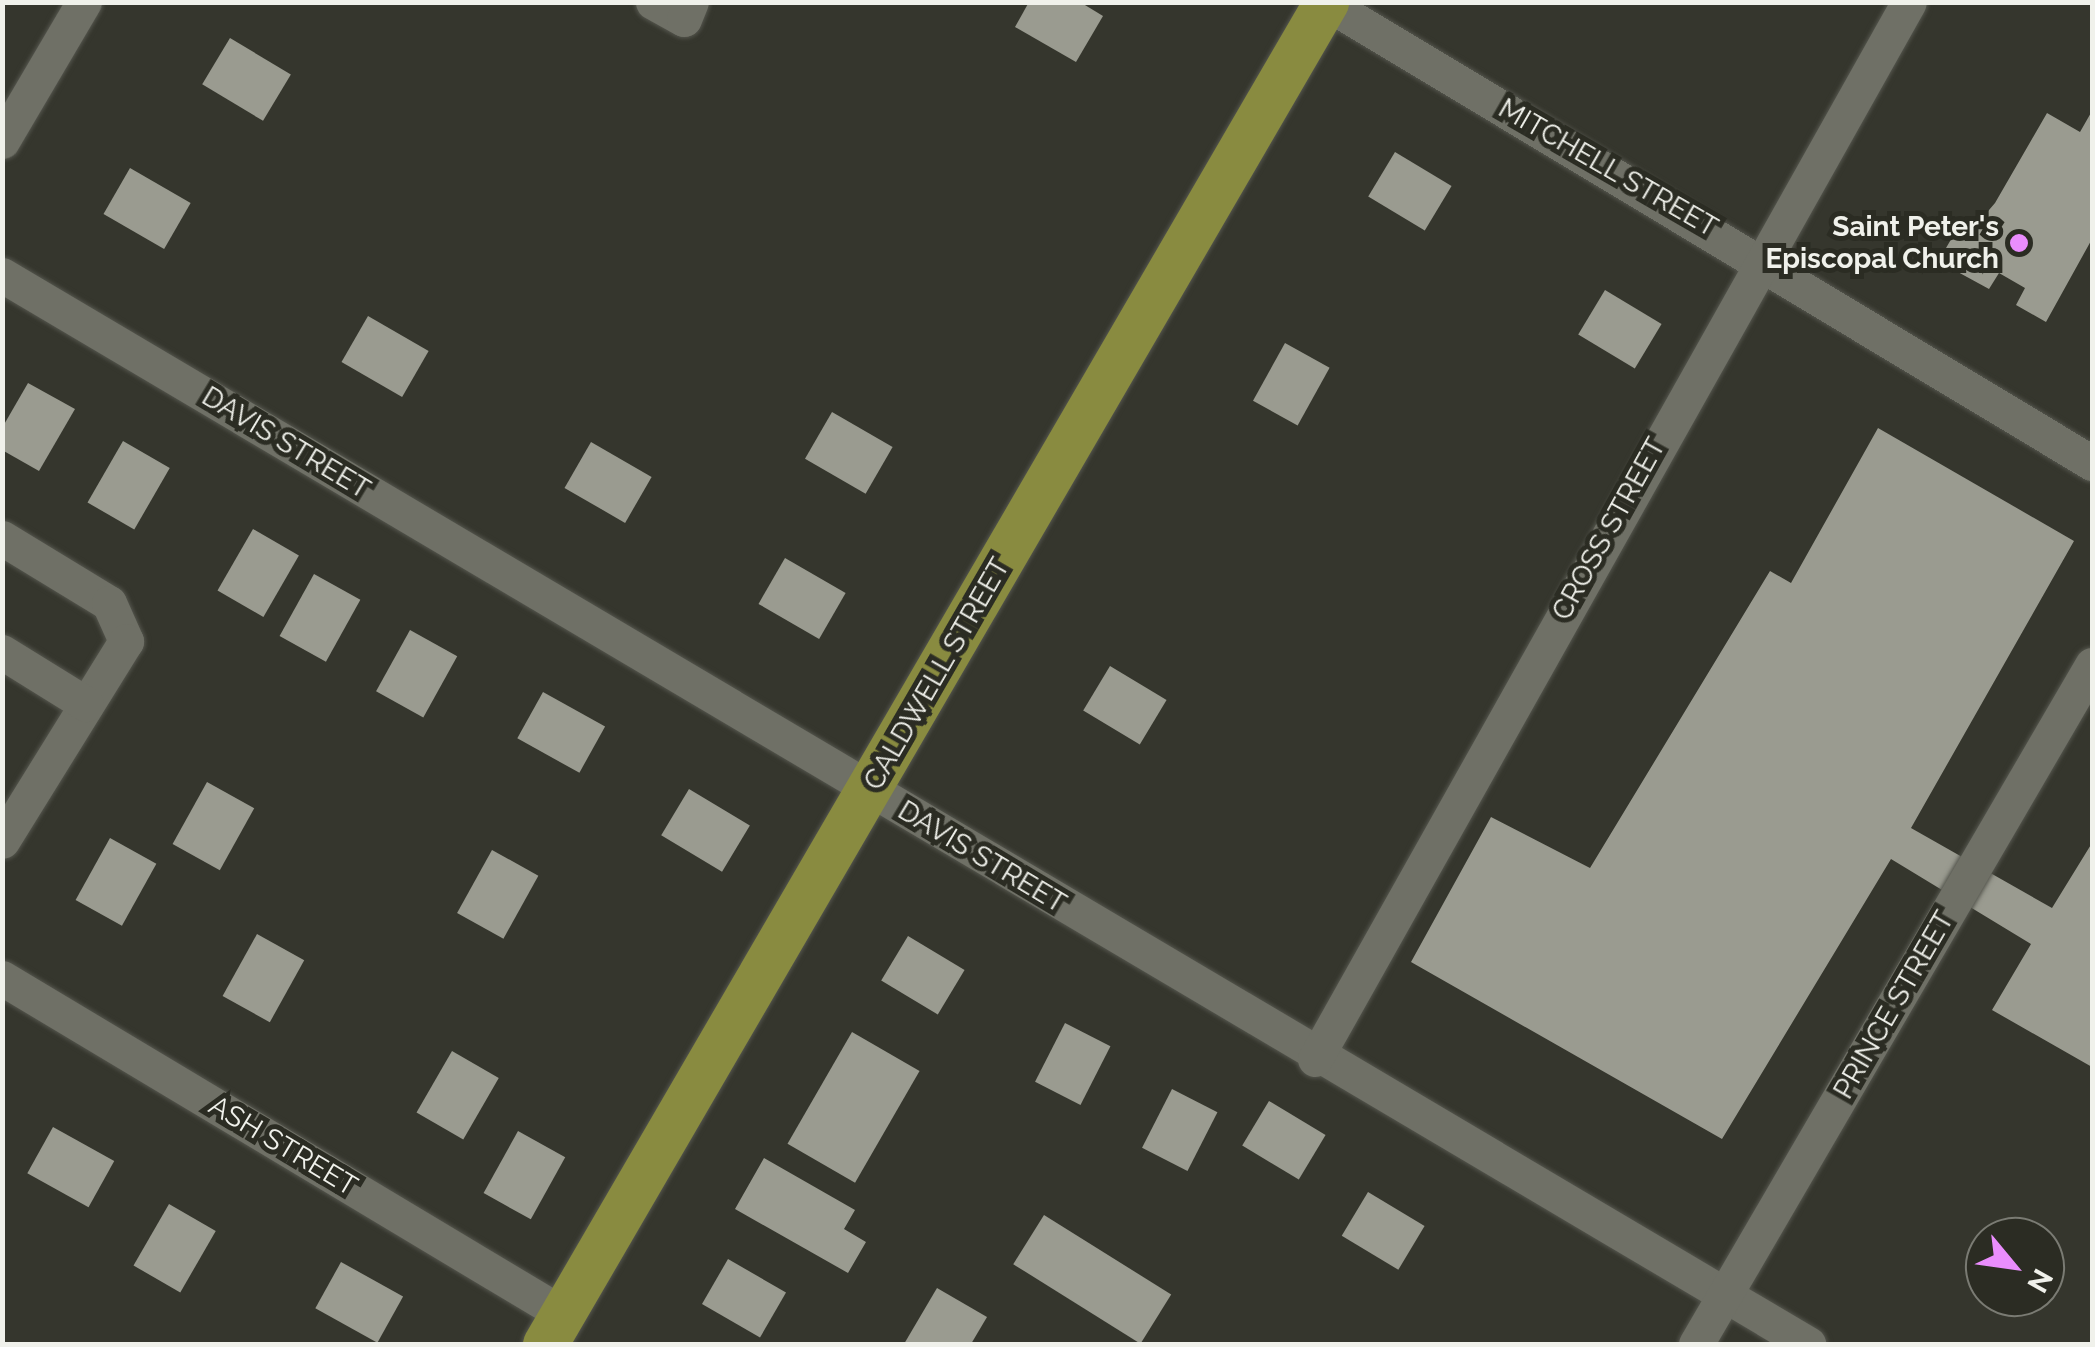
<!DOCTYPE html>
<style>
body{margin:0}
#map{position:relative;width:2095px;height:1347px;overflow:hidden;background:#35362d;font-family:Raleway,sans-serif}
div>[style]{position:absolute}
.building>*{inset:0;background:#9a9b90;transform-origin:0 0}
.roads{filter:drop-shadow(0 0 2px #54554d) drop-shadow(0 0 2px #54554d)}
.minor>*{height:35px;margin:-17.5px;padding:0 17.5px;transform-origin:17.5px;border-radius:17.5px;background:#6f7066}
.major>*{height:45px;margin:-22.5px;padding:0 22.5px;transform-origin:22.5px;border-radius:22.5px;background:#898b40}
.dots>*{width:28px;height:28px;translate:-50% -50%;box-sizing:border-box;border:5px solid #2b2c23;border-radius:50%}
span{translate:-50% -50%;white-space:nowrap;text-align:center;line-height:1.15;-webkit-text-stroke:10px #2b2c23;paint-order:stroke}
.street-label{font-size:28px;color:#f0f1eb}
.poi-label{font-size:28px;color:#f0f1eb;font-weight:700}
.right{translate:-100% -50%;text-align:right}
.frame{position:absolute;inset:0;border:5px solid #f0f1eb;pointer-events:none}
.north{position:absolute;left:1965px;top:1217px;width:100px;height:100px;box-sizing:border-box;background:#2b2c23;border:2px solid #7a7b73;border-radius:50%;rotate:119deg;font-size:28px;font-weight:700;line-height:40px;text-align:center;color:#f0f1eb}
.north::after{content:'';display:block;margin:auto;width:35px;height:45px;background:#ea8dfd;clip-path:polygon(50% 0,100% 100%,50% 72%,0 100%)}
</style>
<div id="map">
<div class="building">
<div style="clip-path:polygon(1029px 2px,1080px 2px,1103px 16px,1076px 62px,1015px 27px)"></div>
<div style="left:230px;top:38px;width:71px;height:54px;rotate:31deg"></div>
<div style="clip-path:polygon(2092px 111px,2092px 239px,2046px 322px,2016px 305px,2025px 288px,1999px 273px,1989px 289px,1956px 271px,1963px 257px,1946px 248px,1960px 224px,1971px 231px,1995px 203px,2047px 113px,2080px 132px)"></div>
<div style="left:1395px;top:152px;width:66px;height:52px;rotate:31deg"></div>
<div style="left:130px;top:168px;width:70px;height:53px;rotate:30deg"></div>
<div style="left:1605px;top:290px;width:66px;height:52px;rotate:31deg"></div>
<div style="left:368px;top:316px;width:70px;height:53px;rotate:30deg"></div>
<div style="left:1285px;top:343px;width:51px;height:66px;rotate:29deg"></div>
<div style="clip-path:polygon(28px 383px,75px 409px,39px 471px,2px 450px,2px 428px)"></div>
<div style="left:832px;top:412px;width:70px;height:54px;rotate:30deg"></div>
<div style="clip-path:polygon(1878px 428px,2074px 541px,1911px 828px,2052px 908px,2092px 843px,2092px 1067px,1992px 1010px,2031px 944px,1891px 859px,1722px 1139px,1411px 962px,1491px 817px,1590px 868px,1770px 571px,1791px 583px)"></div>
<div style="left:123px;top:441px;width:54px;height:71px;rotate:30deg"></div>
<div style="left:591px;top:442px;width:70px;height:53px;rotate:30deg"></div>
<div style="left:253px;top:529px;width:53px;height:71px;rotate:30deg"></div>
<div style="left:785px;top:558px;width:70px;height:53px;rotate:30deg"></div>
<div style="left:314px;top:574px;width:53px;height:71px;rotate:29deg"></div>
<div style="left:410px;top:630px;width:54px;height:70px;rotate:29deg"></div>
<div style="left:1110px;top:666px;width:66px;height:52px;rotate:31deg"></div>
<div style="left:543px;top:692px;width:71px;height:53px;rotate:29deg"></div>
<div style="left:207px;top:782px;width:54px;height:71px;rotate:29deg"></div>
<div style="left:689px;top:789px;width:71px;height:54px;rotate:31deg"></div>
<div style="left:110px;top:838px;width:53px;height:71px;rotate:29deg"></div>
<div style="left:492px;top:850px;width:53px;height:72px;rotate:29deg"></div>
<div style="left:257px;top:934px;width:54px;height:71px;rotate:29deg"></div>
<div style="left:908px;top:936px;width:66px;height:52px;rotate:31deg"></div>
<div style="left:1065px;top:1023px;width:51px;height:66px;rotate:27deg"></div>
<div style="left:852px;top:1032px;width:78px;height:129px;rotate:30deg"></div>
<div style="left:452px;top:1051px;width:54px;height:71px;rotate:30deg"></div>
<div style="left:1172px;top:1089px;width:51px;height:66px;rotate:27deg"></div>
<div style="left:1269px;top:1101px;width:66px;height:52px;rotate:31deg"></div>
<div style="left:53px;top:1127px;width:70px;height:53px;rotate:29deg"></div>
<div style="left:518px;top:1131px;width:54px;height:71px;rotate:29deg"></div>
<div style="clip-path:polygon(764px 1158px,855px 1210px,844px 1229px,866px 1242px,848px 1273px,735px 1209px)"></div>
<div style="left:1368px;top:1192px;width:66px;height:51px;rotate:31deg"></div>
<div style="left:169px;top:1204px;width:54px;height:71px;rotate:30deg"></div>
<div style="left:1044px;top:1215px;width:150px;height:58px;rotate:32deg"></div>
<div style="left:728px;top:1259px;width:67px;height:52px;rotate:30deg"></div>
<div style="left:341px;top:1262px;width:71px;height:53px;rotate:29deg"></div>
<div style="clip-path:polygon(937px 1288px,987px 1317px,971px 1344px,904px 1344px)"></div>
</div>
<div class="roads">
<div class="minor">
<div style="left:653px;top:2px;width:35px;rotate:29deg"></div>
<div style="left:684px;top:19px;width:18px;rotate:-68deg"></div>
<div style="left:1325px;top:2px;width:895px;rotate:31.01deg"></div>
<div style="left:2px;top:141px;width:161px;rotate:-59.5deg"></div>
<div style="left:2px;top:275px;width:2099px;rotate:30.62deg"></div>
<div style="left:2px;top:538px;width:125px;rotate:31.3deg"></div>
<div style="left:109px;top:603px;width:42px;rotate:65.9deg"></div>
<div style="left:126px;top:641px;width:235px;rotate:121.8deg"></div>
<div style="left:2px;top:652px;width:99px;rotate:31.8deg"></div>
<div style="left:2px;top:978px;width:654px;rotate:30.92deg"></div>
<div style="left:1315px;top:1059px;width:1212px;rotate:-60.67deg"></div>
<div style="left:1696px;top:1344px;width:786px;rotate:-59.75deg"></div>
</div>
<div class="major">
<div style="left:545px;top:1344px;width:1553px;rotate:-59.8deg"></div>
</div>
</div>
<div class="dots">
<div style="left:2019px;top:243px;background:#ea8dfd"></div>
</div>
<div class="street-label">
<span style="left:1608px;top:168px;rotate:30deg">MITCHELL STREET</span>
<span style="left:286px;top:443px;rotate:31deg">DAVIS STREET</span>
<span style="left:1609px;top:529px;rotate:-61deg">CROSS STREET</span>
<span style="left:937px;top:674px;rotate:-60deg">CALDWELL STREET</span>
<span style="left:982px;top:857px;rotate:31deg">DAVIS STREET</span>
<span style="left:1894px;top:1005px;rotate:-60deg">PRINCE STREET</span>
<span style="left:283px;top:1146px;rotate:31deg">ASH STREET</span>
</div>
<div class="poi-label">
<span class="right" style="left:1999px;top:243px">Saint Peter's<br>Episcopal Church</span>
</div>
<div class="frame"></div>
<div class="north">N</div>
</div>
